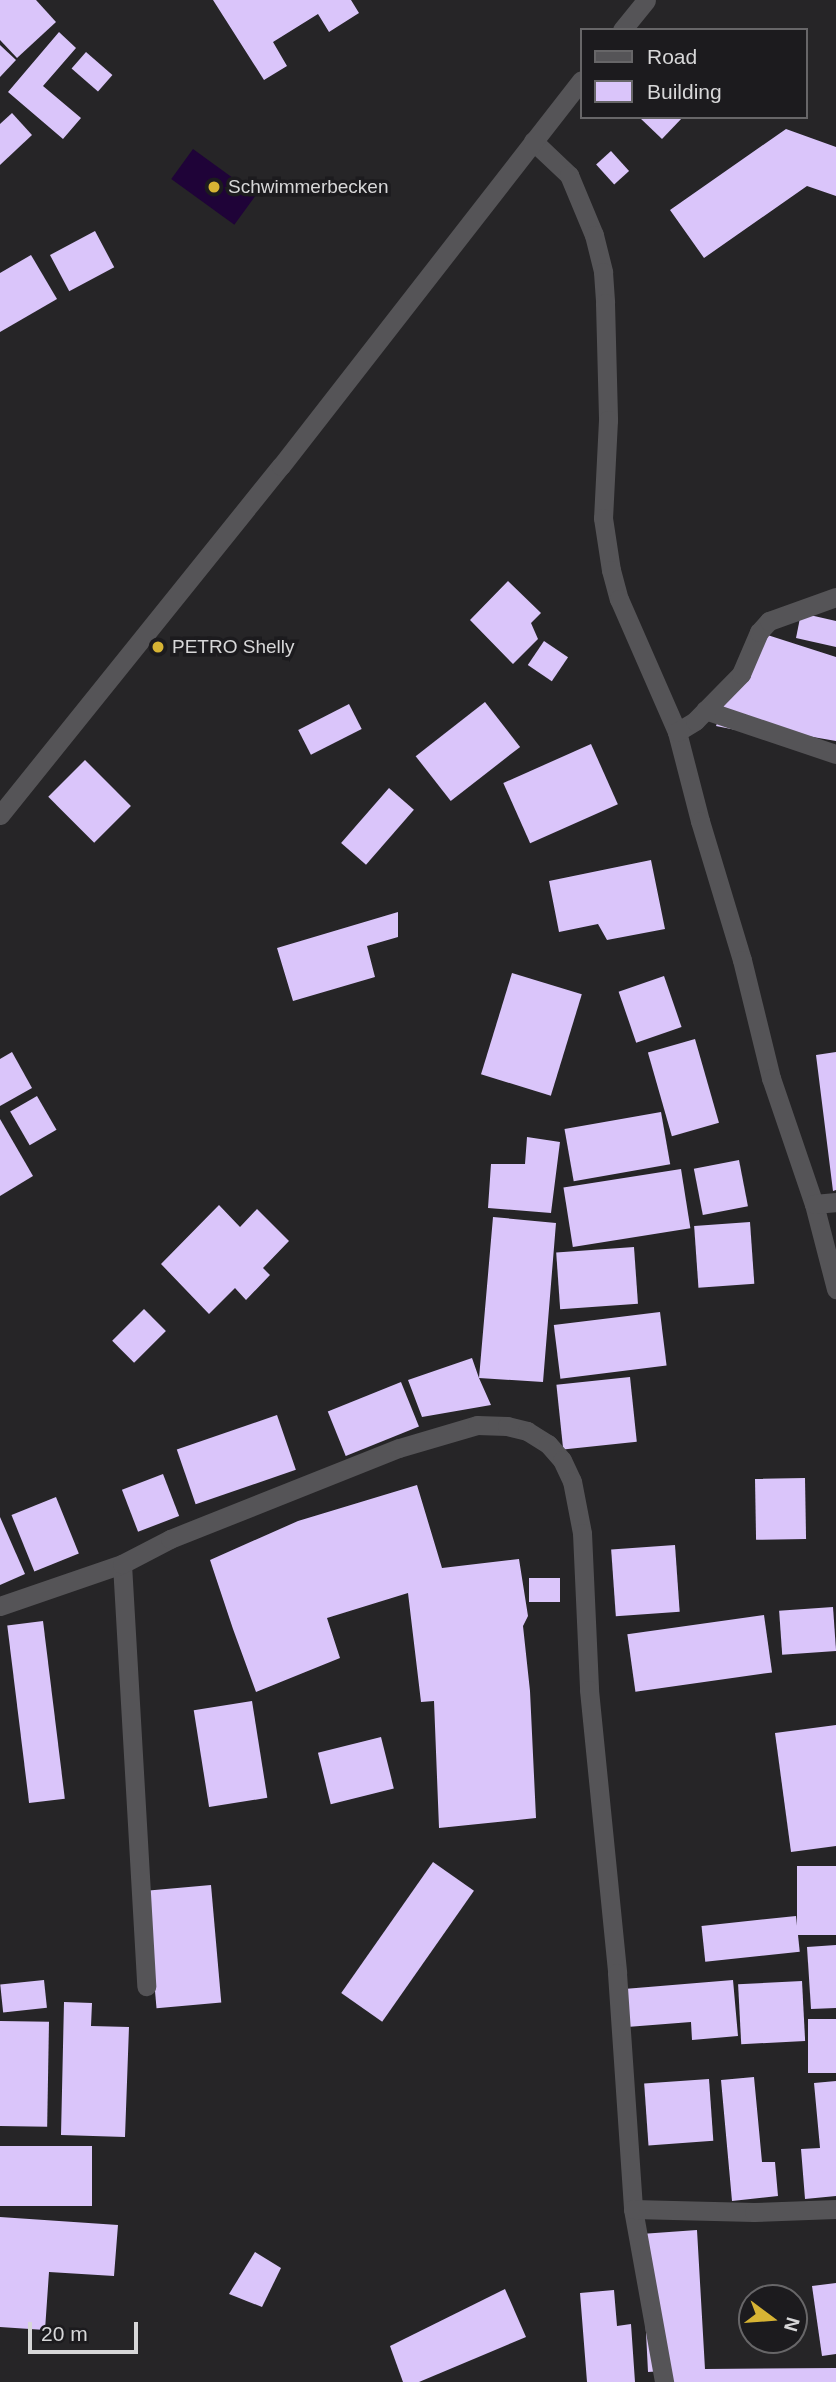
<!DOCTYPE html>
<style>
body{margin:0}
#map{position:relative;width:836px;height:2382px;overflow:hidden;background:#262527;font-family:Helvetica,sans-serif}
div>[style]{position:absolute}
.water>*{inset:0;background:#1f0338;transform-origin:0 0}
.building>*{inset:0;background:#dac5fa;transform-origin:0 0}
.service>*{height:19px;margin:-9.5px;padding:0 9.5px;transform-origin:9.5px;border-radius:9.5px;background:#555457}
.minor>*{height:19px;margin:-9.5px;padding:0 9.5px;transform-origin:9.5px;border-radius:9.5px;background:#555457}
.tertiary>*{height:19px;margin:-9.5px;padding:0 9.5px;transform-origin:9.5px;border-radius:9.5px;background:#555457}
.dots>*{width:19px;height:19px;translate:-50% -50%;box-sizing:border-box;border:4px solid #1c1b1e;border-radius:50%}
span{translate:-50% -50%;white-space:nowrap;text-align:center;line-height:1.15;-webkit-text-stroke:7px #1c1b1e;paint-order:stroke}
.poi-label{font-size:19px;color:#d7d7d8}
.left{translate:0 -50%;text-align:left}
.legend{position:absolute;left:580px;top:28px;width:228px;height:91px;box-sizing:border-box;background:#1c1b1e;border:2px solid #676668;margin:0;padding:9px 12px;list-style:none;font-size:21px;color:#d7d7d8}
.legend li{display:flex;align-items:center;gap:14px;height:35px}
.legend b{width:35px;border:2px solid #676668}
.north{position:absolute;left:738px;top:2284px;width:70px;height:70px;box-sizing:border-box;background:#1c1b1e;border:2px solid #676668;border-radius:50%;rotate:106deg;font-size:19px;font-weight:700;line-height:28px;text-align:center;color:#d7d7d8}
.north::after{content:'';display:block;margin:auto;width:24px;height:32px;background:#d7b434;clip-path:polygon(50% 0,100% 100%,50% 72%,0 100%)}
.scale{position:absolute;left:28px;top:2322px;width:110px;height:32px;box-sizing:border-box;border:4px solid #d7d7d8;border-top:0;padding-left:9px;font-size:21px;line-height:24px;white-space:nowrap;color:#d7d7d8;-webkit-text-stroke:5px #1c1b1e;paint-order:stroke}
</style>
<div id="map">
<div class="water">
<div style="left:193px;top:149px;width:78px;height:37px;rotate:36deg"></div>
</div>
<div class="building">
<div style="clip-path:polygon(0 0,36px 0,56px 22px,17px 58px,0 40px)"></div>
<div style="clip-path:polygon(213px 0,351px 0,359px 13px,329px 32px,318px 14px,273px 42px,287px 66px,264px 80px)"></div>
<div style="clip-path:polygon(59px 32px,76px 48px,43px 86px,81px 118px,63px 139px,8px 92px)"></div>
<div style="clip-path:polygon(0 45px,16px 60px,0 77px)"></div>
<div style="left:86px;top:52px;width:35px;height:22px;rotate:41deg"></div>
<div style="clip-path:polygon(12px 113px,32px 135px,0 165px,0 124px)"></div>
<div style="clip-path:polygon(639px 117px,683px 117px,662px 139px)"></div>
<div style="clip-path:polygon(786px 129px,836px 147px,836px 196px,807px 186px,704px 258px,670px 210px)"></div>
<div style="left:611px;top:151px;width:27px;height:20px;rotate:48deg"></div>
<div style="left:95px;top:231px;width:41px;height:51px;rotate:62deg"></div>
<div style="clip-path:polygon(31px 255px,57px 299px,0 332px,0 273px)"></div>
<div style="clip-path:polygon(508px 581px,541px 613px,531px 623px,538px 639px,513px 664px,470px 620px)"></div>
<div style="clip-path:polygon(801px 613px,836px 621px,836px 647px,796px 638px)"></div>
<div style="clip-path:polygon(752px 630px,836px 657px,836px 741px,790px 733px,787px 740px,716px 726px)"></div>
<div style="left:544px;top:641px;width:29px;height:29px;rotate:34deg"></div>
<div style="left:485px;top:702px;width:57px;height:88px;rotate:52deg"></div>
<div style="left:349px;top:704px;width:28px;height:57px;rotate:63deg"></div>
<div style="left:591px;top:744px;width:66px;height:96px;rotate:66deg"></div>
<div style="left:85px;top:760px;width:65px;height:52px;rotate:45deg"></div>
<div style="left:389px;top:788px;width:33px;height:73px;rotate:41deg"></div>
<div style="clip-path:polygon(651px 860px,665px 929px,607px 940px,598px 924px,559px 932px,549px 881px)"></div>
<div style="clip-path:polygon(398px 912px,398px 937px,367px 946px,375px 977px,293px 1001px,277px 948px)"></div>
<div style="left:512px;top:973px;width:73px;height:106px;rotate:17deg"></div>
<div style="left:664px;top:976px;width:54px;height:48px;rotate:71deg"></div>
<div style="left:695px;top:1039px;width:87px;height:49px;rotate:74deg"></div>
<div style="clip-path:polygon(12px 1052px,32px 1088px,0 1106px,0 1059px)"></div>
<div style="clip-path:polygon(836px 1052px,836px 1190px,833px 1191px,816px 1055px)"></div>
<div style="left:37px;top:1096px;width:39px;height:31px;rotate:60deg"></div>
<div style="left:661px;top:1112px;width:53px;height:98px;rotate:80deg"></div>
<div style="clip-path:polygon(0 1119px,33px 1176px,0 1196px)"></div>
<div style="clip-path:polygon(527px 1137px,560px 1142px,551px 1213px,488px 1208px,491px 1164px,525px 1164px)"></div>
<div style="left:739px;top:1160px;width:47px;height:46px;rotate:79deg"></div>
<div style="left:681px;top:1169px;width:60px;height:119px;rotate:81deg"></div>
<div style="clip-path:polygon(219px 1205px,240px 1227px,257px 1209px,289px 1241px,263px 1268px,270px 1275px,246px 1300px,235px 1288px,209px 1314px,161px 1264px)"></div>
<div style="clip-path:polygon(493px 1217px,556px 1223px,543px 1382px,479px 1378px,491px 1405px,422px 1417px,408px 1380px,472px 1358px,479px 1378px)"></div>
<div style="left:750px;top:1222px;width:62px;height:56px;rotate:86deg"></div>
<div style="left:634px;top:1247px;width:57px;height:78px;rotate:86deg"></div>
<div style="left:144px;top:1309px;width:31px;height:45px;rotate:45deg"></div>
<div style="left:660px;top:1312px;width:54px;height:107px;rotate:83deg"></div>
<div style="left:630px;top:1377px;width:65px;height:74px;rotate:84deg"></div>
<div style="left:401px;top:1382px;width:48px;height:79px;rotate:68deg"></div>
<div style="left:277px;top:1415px;width:58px;height:106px;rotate:71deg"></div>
<div style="left:163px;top:1474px;width:45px;height:44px;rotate:69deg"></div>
<div style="left:805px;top:1478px;width:61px;height:50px;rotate:89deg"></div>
<div style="clip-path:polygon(417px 1485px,442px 1568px,519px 1559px,528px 1616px,523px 1626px,530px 1691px,536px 1818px,439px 1828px,434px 1701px,421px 1702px,408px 1593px,327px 1618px,340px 1658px,256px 1692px,233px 1629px,210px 1560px,298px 1521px)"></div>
<div style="left:56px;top:1497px;width:61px;height:48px;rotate:68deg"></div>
<div style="clip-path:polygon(0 1517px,25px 1574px,0 1585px)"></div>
<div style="left:675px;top:1545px;width:67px;height:64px;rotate:86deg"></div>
<div style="left:529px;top:1578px;width:31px;height:24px"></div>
<div style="left:833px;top:1607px;width:44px;height:54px;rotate:86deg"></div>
<div style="left:764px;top:1615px;width:58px;height:138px;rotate:82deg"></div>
<div style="left:43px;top:1621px;width:179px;height:36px;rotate:83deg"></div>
<div style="left:252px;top:1701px;width:98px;height:59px;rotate:81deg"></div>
<div style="clip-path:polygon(836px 1725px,836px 1846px,791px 1852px,775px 1733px)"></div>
<div style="left:381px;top:1737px;width:53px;height:65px;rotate:76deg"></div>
<div style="left:433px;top:1862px;width:50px;height:160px;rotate:35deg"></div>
<div style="left:836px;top:1866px;width:69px;height:39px;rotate:90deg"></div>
<div style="left:211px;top:1885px;width:118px;height:65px;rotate:85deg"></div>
<div style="left:796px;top:1916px;width:36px;height:95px;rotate:84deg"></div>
<div style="clip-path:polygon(836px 1945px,836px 2008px,811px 2009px,807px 1947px)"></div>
<div style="left:44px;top:1980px;width:28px;height:44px;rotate:84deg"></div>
<div style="clip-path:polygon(733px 1980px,738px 2036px,692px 2040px,691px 2022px,627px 2027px,624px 1989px)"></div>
<div style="left:802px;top:1981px;width:60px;height:64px;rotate:87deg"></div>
<div style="clip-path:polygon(64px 2002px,92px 2003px,91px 2026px,129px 2027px,125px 2137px,61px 2135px)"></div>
<div style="left:808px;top:2019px;width:28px;height:54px"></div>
<div style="left:0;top:2021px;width:49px;height:105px;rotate:1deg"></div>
<div style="clip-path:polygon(754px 2077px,762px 2162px,775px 2162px,778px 2196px,732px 2201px,721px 2080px)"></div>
<div style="left:709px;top:2079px;width:62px;height:65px;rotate:86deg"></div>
<div style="clip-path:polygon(836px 2081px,836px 2196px,805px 2199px,801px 2149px,820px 2148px,814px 2083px)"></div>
<div style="left:0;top:2146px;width:92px;height:60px"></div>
<div style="clip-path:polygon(0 2217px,118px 2225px,114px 2276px,49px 2272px,45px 2330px,0 2327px)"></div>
<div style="clip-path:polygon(697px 2230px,705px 2369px,836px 2368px,836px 2382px,663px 2382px,663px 2371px,648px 2372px,641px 2234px)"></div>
<div style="clip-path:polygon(255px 2252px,281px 2268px,262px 2307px,229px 2294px)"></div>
<div style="clip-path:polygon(836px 2283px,836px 2354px,822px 2356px,812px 2286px)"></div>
<div style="clip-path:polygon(505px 2289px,526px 2337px,419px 2382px,403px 2382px,390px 2346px)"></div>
<div style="clip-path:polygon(614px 2290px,617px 2326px,631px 2324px,635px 2382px,587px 2382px,580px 2293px)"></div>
</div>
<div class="service">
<div style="left:705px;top:710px;width:138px;rotate:18.6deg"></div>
<div style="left:122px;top:1564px;width:423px;rotate:86.7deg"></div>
</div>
<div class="minor">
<div style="left:533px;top:141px;width:50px;rotate:43.4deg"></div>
<div style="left:569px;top:175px;width:65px;rotate:67.4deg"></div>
<div style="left:594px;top:235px;width:38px;rotate:76deg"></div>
<div style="left:603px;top:272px;width:31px;rotate:86deg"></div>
<div style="left:605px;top:303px;width:117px;rotate:88.5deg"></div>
<div style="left:608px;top:420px;width:98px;rotate:92.9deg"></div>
<div style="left:603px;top:518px;width:53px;rotate:81.3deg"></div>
<div style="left:611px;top:570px;width:30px;rotate:75deg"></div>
<div style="left:619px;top:599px;width:145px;rotate:66.4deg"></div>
<div style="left:677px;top:732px;width:92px;rotate:75.5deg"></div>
<div style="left:700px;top:821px;width:145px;rotate:73.2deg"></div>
<div style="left:742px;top:960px;width:122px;rotate:76.2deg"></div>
<div style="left:771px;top:1078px;width:133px;rotate:71.2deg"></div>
<div style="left:814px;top:1204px;width:88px;rotate:75.5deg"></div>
<div style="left:677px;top:732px;width:21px;rotate:-31deg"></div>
<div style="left:695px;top:721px;width:66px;rotate:-45.6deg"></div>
<div style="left:741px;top:674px;width:46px;rotate:-66.8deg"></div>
<div style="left:759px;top:632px;width:15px;rotate:-48deg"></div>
<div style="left:769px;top:621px;width:71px;rotate:-19.7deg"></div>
<div style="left:814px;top:1204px;width:22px;rotate:-5deg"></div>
<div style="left:0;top:1606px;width:129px;rotate:-19deg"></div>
<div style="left:122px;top:1564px;width:54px;rotate:-27.5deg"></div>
<div style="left:170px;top:1539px;width:246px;rotate:-21.7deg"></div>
<div style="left:399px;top:1448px;width:81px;rotate:-16.4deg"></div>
<div style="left:477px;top:1425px;width:30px;rotate:2deg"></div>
<div style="left:507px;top:1426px;width:21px;rotate:14deg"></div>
<div style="left:527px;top:1431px;width:25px;rotate:32deg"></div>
<div style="left:548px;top:1444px;width:21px;rotate:49deg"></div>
<div style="left:562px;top:1460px;width:23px;rotate:65deg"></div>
<div style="left:572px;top:1481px;width:53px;rotate:79.1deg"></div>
<div style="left:582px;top:1533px;width:157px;rotate:87.4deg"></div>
<div style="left:589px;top:1690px;width:284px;rotate:84.3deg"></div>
<div style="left:617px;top:1973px;width:237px;rotate:86.1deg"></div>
<div style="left:633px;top:2209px;width:176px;rotate:79.8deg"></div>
<div style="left:633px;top:2209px;width:121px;rotate:1.4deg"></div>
<div style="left:754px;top:2212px;width:82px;rotate:-2.1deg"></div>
</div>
<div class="tertiary">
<div style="left:622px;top:30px;width:38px;rotate:-51deg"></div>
<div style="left:0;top:815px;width:448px;rotate:-51.2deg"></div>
<div style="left:281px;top:466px;width:489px;rotate:-52.1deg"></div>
</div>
<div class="dots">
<div style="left:214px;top:187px;background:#d7b434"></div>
<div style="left:158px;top:647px;background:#d7b434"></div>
</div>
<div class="poi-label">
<span class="left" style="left:228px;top:187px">Schwimmerbecken</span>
<span class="left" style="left:172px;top:647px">PETRO Shelly</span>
</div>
<ul class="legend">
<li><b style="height:9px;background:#555457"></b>Road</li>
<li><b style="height:19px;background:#dac5fa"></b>Building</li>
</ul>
<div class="north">N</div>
<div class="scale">20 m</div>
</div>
